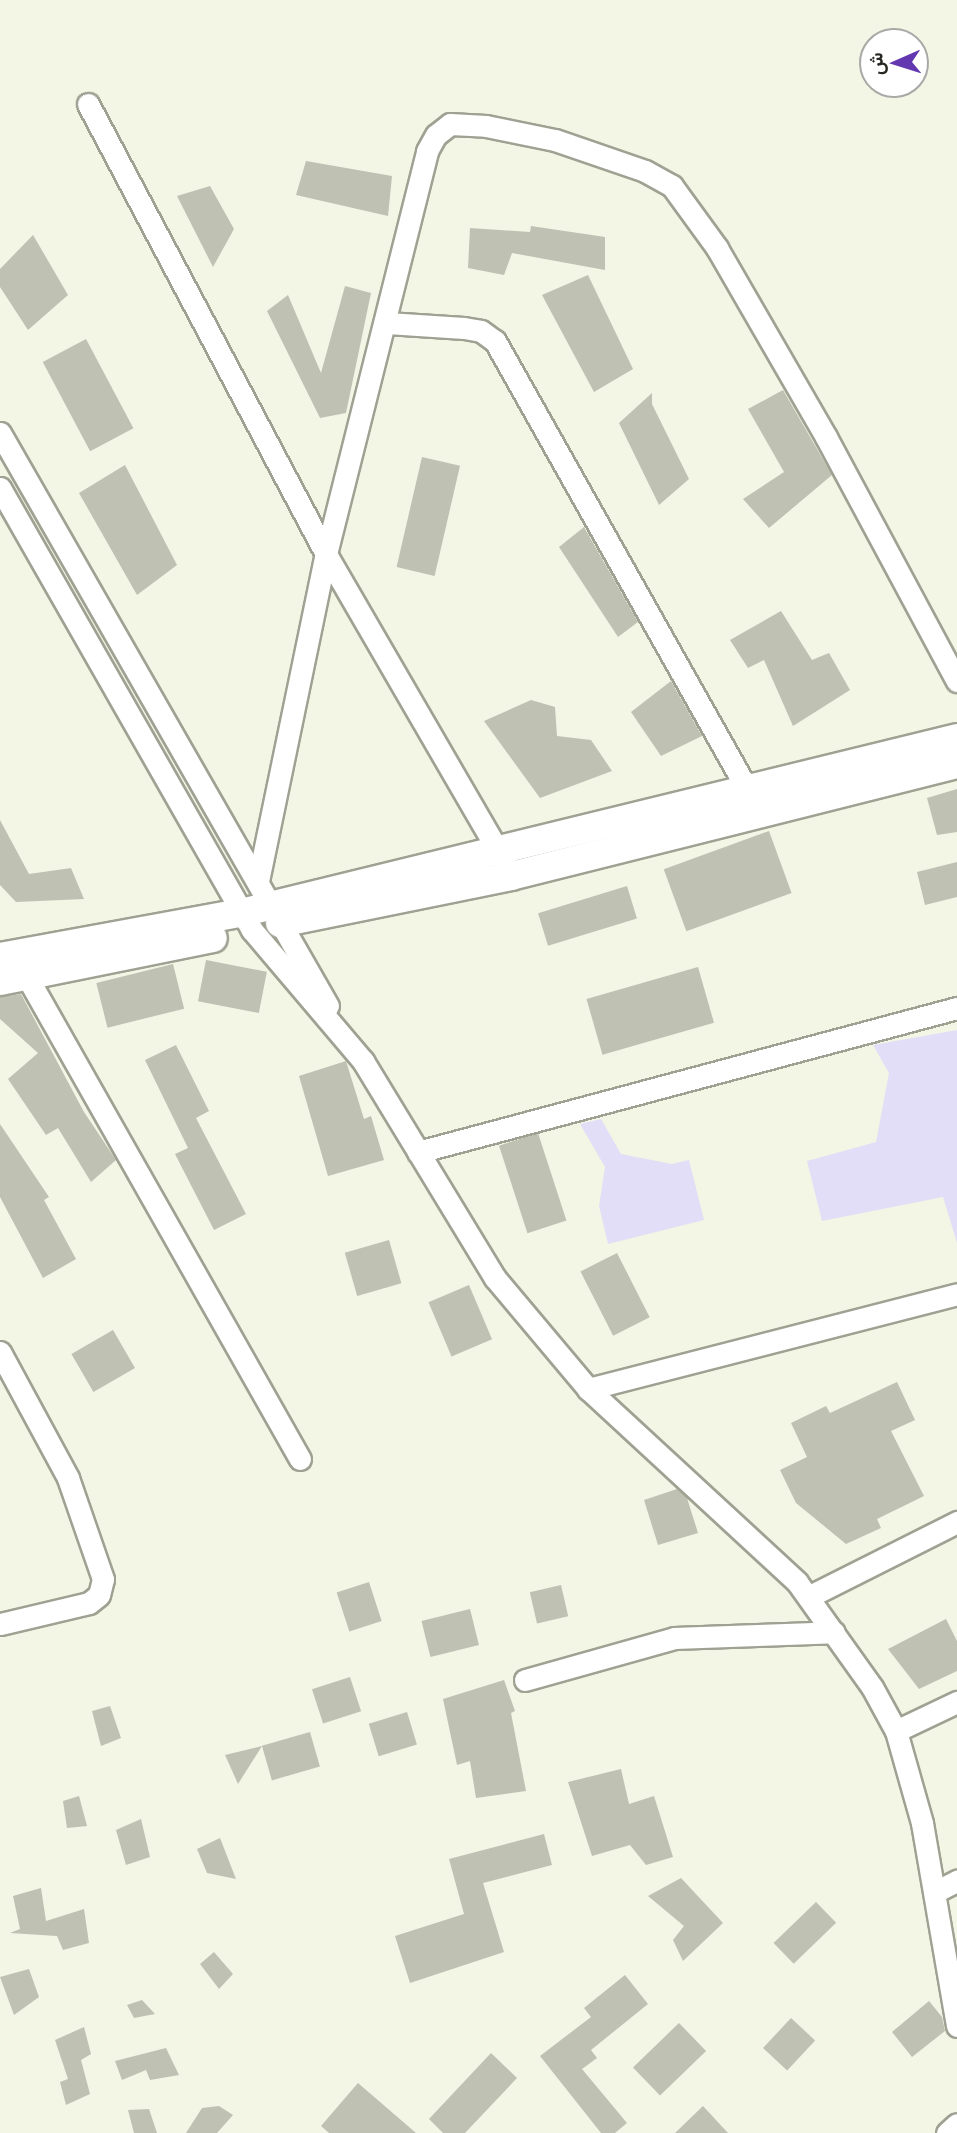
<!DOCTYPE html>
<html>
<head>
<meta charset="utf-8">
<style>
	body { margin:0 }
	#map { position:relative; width:957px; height:2133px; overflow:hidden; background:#f3f5e5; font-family:"Playfair Display",Vazirmatn,serif }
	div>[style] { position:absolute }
	.green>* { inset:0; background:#e3def7 }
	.building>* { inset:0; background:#bfc1b2; transform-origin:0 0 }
	.roads { filter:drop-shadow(2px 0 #9fa192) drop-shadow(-2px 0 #9fa192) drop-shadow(0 2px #9fa192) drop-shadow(0 -2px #9fa192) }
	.minor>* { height:21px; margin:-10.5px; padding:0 10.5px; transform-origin:10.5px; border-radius:10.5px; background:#fff }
	.secondary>* { height:28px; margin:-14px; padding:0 14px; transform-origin:14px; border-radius:14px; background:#fff }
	span { translate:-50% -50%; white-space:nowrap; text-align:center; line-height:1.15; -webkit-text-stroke:5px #fff; paint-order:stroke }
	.north { position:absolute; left:859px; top:28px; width:70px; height:70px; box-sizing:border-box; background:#fff; border:2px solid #a9a9a7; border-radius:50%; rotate:267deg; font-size:19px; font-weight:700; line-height:28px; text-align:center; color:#282823 }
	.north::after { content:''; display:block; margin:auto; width:24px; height:32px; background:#6337af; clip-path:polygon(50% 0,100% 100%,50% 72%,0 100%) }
</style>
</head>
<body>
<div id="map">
	<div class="green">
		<i style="clip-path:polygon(957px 1030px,957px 1243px,943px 1197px,822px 1221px,807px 1161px,876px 1142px,889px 1073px,873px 1045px)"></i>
		<i style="clip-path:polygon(601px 1119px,621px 1154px,672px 1164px,689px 1160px,704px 1220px,608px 1244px,599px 1206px,605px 1167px,580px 1124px)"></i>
	</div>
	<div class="building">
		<i style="clip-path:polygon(306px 161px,392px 176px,388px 216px,296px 195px)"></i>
		<i style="clip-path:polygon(210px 186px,234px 229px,213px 267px,177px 196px)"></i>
		<i style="clip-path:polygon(531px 226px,605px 237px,605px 270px,512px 253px,504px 275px,468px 268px,470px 228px,530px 232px)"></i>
		<i style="clip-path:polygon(33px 235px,68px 295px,28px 330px,0 287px,0 269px)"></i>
		<i style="clip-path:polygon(588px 275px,633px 369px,594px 392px,542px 295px)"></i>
		<i style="clip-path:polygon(345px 286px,371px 293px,346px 413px,320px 418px,267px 311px,288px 295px,321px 373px)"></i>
		<i style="left:86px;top:339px;width:101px;height:49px;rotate:62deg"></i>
		<i style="clip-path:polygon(783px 390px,832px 475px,769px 528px,743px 499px,784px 472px,748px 409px)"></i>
		<i style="clip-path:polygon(652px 393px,652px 404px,689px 479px,659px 505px,619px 423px)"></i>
		<i style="left:422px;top:457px;width:39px;height:113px;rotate:13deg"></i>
		<i style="clip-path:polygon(125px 465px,177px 565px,137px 595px,79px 493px)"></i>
		<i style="clip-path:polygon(584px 527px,638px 622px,618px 637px,559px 547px)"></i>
		<i style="clip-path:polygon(781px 611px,812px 660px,829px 653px,850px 690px,793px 726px,764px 660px,748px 668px,730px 640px)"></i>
		<i style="clip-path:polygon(671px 681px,702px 736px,661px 756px,631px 712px)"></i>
		<i style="clip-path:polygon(531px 700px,555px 707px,557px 736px,591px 740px,612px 771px,540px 798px,484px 721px)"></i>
		<i style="clip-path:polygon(957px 789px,957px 832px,937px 835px,927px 798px)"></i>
		<i style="clip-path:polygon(0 820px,29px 874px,71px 868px,84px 899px,16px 902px,0 885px)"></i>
		<i style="left:769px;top:831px;width:66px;height:112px;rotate:70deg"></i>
		<i style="clip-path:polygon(957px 862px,957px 897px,925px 905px,917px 872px)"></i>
		<i style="left:627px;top:886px;width:34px;height:93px;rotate:73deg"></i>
		<i style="left:206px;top:960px;width:62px;height:42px;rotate:11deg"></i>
		<i style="left:173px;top:964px;width:46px;height:79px;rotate:76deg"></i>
		<i style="left:698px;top:967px;width:58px;height:116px;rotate:74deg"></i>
		<i style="clip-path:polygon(21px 994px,84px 1112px,116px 1160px,91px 1182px,58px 1128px,46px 1135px,8px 1079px,38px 1053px,0 1019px,0 997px)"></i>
		<i style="clip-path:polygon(176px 1045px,209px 1111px,196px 1118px,246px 1214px,214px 1230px,175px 1154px,188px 1148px,145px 1060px)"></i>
		<i style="clip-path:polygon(346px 1061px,364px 1119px,371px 1116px,384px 1160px,328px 1176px,299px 1076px)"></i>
		<i style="clip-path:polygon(0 1124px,49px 1197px,44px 1200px,76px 1259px,43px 1278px,0 1197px)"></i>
		<i style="left:538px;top:1133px;width:92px;height:41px;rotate:72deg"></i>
		<i style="left:389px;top:1240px;width:45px;height:46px;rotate:74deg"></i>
		<i style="left:617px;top:1253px;width:72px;height:41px;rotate:63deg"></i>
		<i style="left:469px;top:1285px;width:59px;height:44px;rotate:67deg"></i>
		<i style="left:113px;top:1330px;width:44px;height:48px;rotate:60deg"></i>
		<i style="clip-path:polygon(897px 1382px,915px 1420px,891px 1431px,924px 1496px,877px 1519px,881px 1528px,846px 1544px,796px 1503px,780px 1470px,807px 1457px,791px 1423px,826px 1406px,830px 1413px)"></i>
		<i style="clip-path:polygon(677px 1489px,687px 1498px,698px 1533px,658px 1545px,644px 1500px)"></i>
		<i style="left:369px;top:1582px;width:41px;height:34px;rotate:72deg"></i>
		<i style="left:561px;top:1585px;width:32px;height:32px;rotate:77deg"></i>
		<i style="left:470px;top:1609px;width:37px;height:50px;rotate:76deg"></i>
		<i style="clip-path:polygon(946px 1619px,957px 1641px,957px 1671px,919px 1689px,888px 1649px)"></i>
		<i style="left:350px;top:1677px;width:36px;height:40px;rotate:72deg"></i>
		<i style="clip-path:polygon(504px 1680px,515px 1711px,511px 1713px,526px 1791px,476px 1798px,470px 1761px,457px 1765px,443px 1699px)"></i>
		<i style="clip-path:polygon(110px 1706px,121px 1738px,101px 1746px,92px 1711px)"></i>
		<i style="left:407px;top:1712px;width:34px;height:40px;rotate:73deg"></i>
		<i style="left:310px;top:1732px;width:36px;height:50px;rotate:74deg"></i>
		<i style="clip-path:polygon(262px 1746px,238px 1784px,225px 1755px)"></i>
		<i style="clip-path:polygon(621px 1769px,629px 1804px,654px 1796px,673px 1857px,646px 1865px,630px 1845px,592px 1856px,568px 1782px)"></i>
		<i style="clip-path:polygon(79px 1796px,87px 1826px,67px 1828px,63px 1801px)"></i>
		<i style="clip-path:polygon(141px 1819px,150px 1857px,126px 1865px,116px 1830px)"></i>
		<i style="clip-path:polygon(544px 1834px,552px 1865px,483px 1883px,504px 1952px,410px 1983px,395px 1936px,464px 1914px,449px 1859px)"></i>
		<i style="clip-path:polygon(220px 1838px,236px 1879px,207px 1873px,197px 1849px)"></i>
		<i style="clip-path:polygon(681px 1878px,723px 1923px,683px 1961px,673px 1940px,684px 1926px,648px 1896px)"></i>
		<i style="clip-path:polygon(41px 1888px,46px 1921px,84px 1909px,89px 1943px,63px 1950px,57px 1936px,10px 1933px,20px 1929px,13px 1896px)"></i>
		<i style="left:816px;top:1902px;width:29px;height:59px;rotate:46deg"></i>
		<i style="clip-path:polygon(214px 1952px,233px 1974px,219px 1989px,200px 1964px)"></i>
		<i style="clip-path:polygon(29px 1969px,39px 1997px,14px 2015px,0 1977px)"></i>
		<i style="clip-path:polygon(625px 1975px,648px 2004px,591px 2050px,597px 2058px,582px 2069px,627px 2123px,615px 2133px,601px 2133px,540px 2056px,591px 2017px,584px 2008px)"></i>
		<i style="clip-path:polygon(142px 2000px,155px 2014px,134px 2018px,127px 2005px)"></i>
		<i style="clip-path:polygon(929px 2001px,942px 2017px,945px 2031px,912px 2057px,892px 2032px)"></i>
		<i style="left:791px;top:2018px;width:33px;height:41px;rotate:43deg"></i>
		<i style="left:679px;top:2023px;width:39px;height:64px;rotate:46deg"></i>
		<i style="clip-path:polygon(84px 2027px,91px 2054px,81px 2060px,90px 2094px,66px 2105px,60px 2082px,68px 2079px,55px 2040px)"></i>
		<i style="clip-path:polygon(166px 2048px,179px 2075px,150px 2080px,146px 2070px,122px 2080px,115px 2061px)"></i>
		<i style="clip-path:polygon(491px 2053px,517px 2078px,465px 2133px,443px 2133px,429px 2119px)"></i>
		<i style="clip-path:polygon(358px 2083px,416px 2133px,329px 2133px,321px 2126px)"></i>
		<i style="clip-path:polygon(219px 2106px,233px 2115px,217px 2133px,186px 2133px,202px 2108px)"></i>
		<i style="clip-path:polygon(703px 2106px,728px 2133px,675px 2133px)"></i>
		<i style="clip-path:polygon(149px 2109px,157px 2133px,134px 2133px,128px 2110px)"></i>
	</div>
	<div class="roads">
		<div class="minor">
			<i style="left:88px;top:104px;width:509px;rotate:62.13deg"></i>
			<i style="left:326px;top:554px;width:357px;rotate:59.9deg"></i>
			<i style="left:387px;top:323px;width:77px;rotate:3.7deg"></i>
			<i style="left:464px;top:328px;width:17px;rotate:10deg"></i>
			<i style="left:481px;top:331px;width:17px;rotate:36deg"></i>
			<i style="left:495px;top:341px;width:514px;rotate:60.64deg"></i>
			<i style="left:0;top:433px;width:660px;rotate:60.21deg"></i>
			<i style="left:0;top:488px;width:509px;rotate:60.31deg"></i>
			<i style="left:252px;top:930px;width:172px;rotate:49.7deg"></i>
			<i style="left:363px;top:1061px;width:254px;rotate:58.7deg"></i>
			<i style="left:495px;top:1278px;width:145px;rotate:50deg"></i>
			<i style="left:588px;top:1389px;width:284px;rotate:42.7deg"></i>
			<i style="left:797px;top:1582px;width:129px;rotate:54.5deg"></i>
			<i style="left:872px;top:1687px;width:50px;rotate:61.4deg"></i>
			<i style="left:896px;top:1731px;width:96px;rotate:74.2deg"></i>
			<i style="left:922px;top:1823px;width:206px;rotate:80.2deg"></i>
			<i style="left:258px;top:881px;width:334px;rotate:-78.3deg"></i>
			<i style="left:326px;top:554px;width:415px;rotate:-75.9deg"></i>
			<i style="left:427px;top:151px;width:18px;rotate:-61deg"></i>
			<i style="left:436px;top:135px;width:18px;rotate:-38deg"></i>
			<i style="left:450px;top:124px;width:36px;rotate:3deg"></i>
			<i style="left:486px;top:126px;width:70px;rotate:11.5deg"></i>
			<i style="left:555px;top:140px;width:95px;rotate:19deg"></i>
			<i style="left:645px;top:171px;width:31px;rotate:29deg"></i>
			<i style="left:672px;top:186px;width:77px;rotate:54deg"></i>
			<i style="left:717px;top:248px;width:218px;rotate:60deg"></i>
			<i style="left:826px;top:437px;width:277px;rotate:61.8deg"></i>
			<i style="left:26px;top:975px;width:556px;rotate:60.49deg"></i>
			<i style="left:418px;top:1152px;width:558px;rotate:-14.96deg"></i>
			<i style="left:0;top:1352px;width:143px;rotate:61.6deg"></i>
			<i style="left:68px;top:1478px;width:107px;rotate:70.9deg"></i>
			<i style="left:103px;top:1579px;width:16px;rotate:104deg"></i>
			<i style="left:99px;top:1595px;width:13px;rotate:141deg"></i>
			<i style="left:89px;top:1603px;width:91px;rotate:166.7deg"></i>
			<i style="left:588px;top:1389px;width:381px;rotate:-14.4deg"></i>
			<i style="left:810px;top:1596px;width:165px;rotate:-26.7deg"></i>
			<i style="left:525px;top:1680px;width:155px;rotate:-15.7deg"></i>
			<i style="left:674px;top:1638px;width:160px;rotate:-2.1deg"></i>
			<i style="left:896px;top:1731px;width:68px;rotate:-25.4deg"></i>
			<i style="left:935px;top:1892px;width:25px;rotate:-27deg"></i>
			<i style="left:947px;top:2133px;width:13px;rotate:-42deg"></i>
		</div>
		<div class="secondary">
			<i style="left:280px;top:923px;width:236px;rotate:-11.5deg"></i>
			<i style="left:511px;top:876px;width:460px;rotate:-14.1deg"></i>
			<i style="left:0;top:957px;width:249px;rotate:-10.4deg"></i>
			<i style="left:245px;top:912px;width:733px;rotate:-13.73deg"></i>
			<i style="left:0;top:981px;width:217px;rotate:-11.4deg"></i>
		</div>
	</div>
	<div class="north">ش</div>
</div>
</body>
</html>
